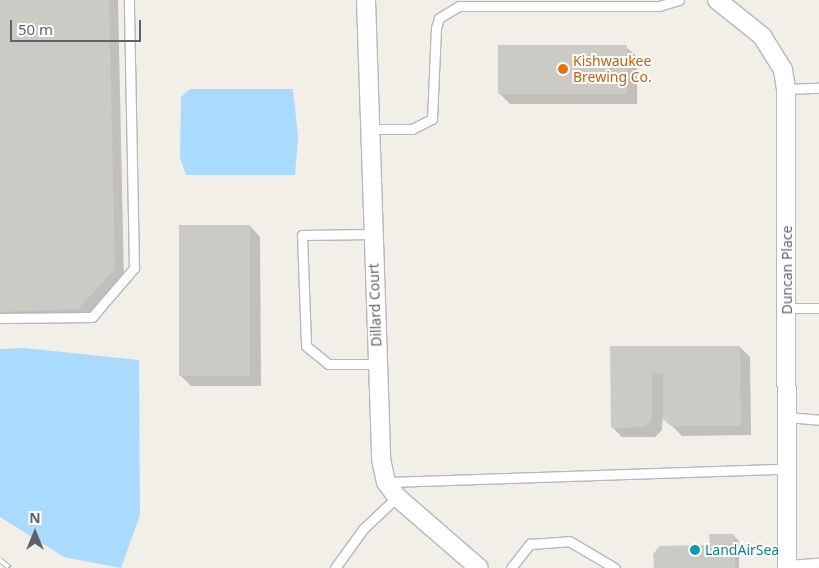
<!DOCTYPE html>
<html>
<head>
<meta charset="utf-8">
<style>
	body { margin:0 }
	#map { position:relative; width:819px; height:568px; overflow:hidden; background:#f1efe8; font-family:"Noto Sans",sans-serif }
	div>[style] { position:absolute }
	.water>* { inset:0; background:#aadaff }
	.shadow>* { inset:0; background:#0003 }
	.building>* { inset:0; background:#cccac5; transform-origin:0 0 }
	.roads { filter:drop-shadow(1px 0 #b5b8bc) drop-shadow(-1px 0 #b5b8bc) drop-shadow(0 1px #b5b8bc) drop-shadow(0 -1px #b5b8bc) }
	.service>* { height:9px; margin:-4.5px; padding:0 4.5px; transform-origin:4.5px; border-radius:4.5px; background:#fff }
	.minor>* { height:18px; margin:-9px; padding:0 9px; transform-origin:9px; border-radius:9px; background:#fff }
	.rail>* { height:5.5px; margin-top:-2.75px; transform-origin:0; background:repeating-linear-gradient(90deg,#fff 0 11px,#b6b7b8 0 22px); box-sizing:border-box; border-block:1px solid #b6b7b8 }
	.dots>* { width:14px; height:14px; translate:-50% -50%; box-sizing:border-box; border:2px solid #fff; border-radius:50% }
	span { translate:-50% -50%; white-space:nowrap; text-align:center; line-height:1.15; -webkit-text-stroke:4px #fff; paint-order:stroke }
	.food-label { font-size:14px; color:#c56008 }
	.left { translate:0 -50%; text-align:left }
	.street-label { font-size:14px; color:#5f6368 }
	.culture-label { font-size:14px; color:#0d838f }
	.north { position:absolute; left:10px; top:508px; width:50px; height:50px; -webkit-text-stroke:4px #fff; paint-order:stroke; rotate:0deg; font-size:14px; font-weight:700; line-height:20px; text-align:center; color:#5f6368 }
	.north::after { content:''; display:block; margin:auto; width:18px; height:22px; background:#5f6368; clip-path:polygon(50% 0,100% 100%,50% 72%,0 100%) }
	.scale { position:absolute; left:10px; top:20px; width:131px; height:22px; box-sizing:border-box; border:2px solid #5f6368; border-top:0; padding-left:6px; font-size:15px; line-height:18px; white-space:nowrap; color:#5f6368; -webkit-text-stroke:4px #fff; paint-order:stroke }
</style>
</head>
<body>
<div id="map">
	<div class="water">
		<i style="clip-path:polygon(190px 89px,293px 89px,298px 137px,295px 175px,186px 175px,180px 158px,181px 97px)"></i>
		<i style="clip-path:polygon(24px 348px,139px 360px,140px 515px,121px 568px,64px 557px,0 517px,0 349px)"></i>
	</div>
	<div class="shadow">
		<i style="clip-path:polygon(0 0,118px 0,124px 280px,88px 319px,0 322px)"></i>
		<i style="clip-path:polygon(626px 47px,637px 57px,637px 104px,510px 104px,500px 94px)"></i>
		<i style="clip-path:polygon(250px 226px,260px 237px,261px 386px,191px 386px,181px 376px)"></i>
		<i style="clip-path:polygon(740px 347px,750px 357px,751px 435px,682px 436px,665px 419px,665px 383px,662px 430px,655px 437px,622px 437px,612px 427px,611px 348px)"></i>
		<i style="clip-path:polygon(733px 535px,739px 541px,739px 568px,655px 568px)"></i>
	</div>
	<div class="building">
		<i style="clip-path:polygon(0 0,109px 0,115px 269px,78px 309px,0 312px)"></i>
		<i style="left:627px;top:45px;width:49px;height:129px;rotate:90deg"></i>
		<i style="left:250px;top:225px;width:151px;height:71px;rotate:90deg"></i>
		<i style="clip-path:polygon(610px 346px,740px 346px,741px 426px,671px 426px,663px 419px,663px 373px,652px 373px,652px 420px,645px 427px,611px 428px)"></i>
		<i style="clip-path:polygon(709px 534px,734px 534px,735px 568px,654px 568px,653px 554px,660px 546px,710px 545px)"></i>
	</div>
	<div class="roads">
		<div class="service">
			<i style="left:786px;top:89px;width:33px;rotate:-2deg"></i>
			<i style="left:369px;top:129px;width:43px"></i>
			<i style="left:412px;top:129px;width:22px;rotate:-27deg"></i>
			<i style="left:432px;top:119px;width:91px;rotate:-87.5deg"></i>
			<i style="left:436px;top:28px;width:10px;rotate:-73deg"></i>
			<i style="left:439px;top:18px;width:23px;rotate:-31deg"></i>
			<i style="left:459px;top:6px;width:200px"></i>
			<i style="left:659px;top:6px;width:21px;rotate:-17deg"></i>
			<i style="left:373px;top:234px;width:71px;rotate:179.2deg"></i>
			<i style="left:302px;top:235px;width:111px;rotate:87.9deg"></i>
			<i style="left:306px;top:346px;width:28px;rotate:39deg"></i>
			<i style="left:328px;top:364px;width:49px"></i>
			<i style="left:787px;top:308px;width:32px"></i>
			<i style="left:0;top:318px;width:92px;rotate:-0.6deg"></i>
			<i style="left:92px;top:317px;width:65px;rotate:-49.4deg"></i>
			<i style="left:134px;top:268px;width:268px;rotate:-91.1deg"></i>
			<i style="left:787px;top:417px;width:32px;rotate:5deg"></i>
			<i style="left:386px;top:482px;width:401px;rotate:-1.9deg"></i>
			<i style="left:787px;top:565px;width:32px;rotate:-4deg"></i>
			<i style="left:335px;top:568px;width:48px;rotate:-54.3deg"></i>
			<i style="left:363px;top:529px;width:47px;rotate:-43.3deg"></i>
			<i style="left:511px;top:568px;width:31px;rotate:-52deg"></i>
			<i style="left:530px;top:544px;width:39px;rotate:-4deg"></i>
			<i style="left:569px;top:541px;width:53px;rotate:30.4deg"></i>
		</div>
		<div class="minor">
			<i style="left:366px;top:0;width:459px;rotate:88.1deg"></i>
			<i style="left:381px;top:459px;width:24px;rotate:78deg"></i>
			<i style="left:386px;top:482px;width:19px;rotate:54deg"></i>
			<i style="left:397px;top:497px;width:108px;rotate:40.9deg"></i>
			<i style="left:717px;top:0;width:58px;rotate:38.7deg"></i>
			<i style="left:762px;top:36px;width:40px;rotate:58deg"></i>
			<i style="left:783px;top:70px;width:19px;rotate:81deg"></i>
			<i style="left:786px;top:89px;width:479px;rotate:89.9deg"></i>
		</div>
	</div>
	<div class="rail">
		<i style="left:0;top:560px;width:13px;rotate:39deg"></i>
	</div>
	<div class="dots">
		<i style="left:563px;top:69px;background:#e8710a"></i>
		<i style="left:695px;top:550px;background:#0f9aa8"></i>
	</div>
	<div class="food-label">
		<span class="left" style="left:573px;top:69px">Kishwaukee<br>Brewing Co.</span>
	</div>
	<div class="street-label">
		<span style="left:787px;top:270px;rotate:-90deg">Duncan Place</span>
		<span style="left:375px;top:305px;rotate:-92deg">Dillard Court</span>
	</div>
	<div class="culture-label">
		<span class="left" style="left:705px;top:550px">LandAirSea</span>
	</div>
	<div class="north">N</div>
	<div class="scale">50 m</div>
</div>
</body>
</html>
